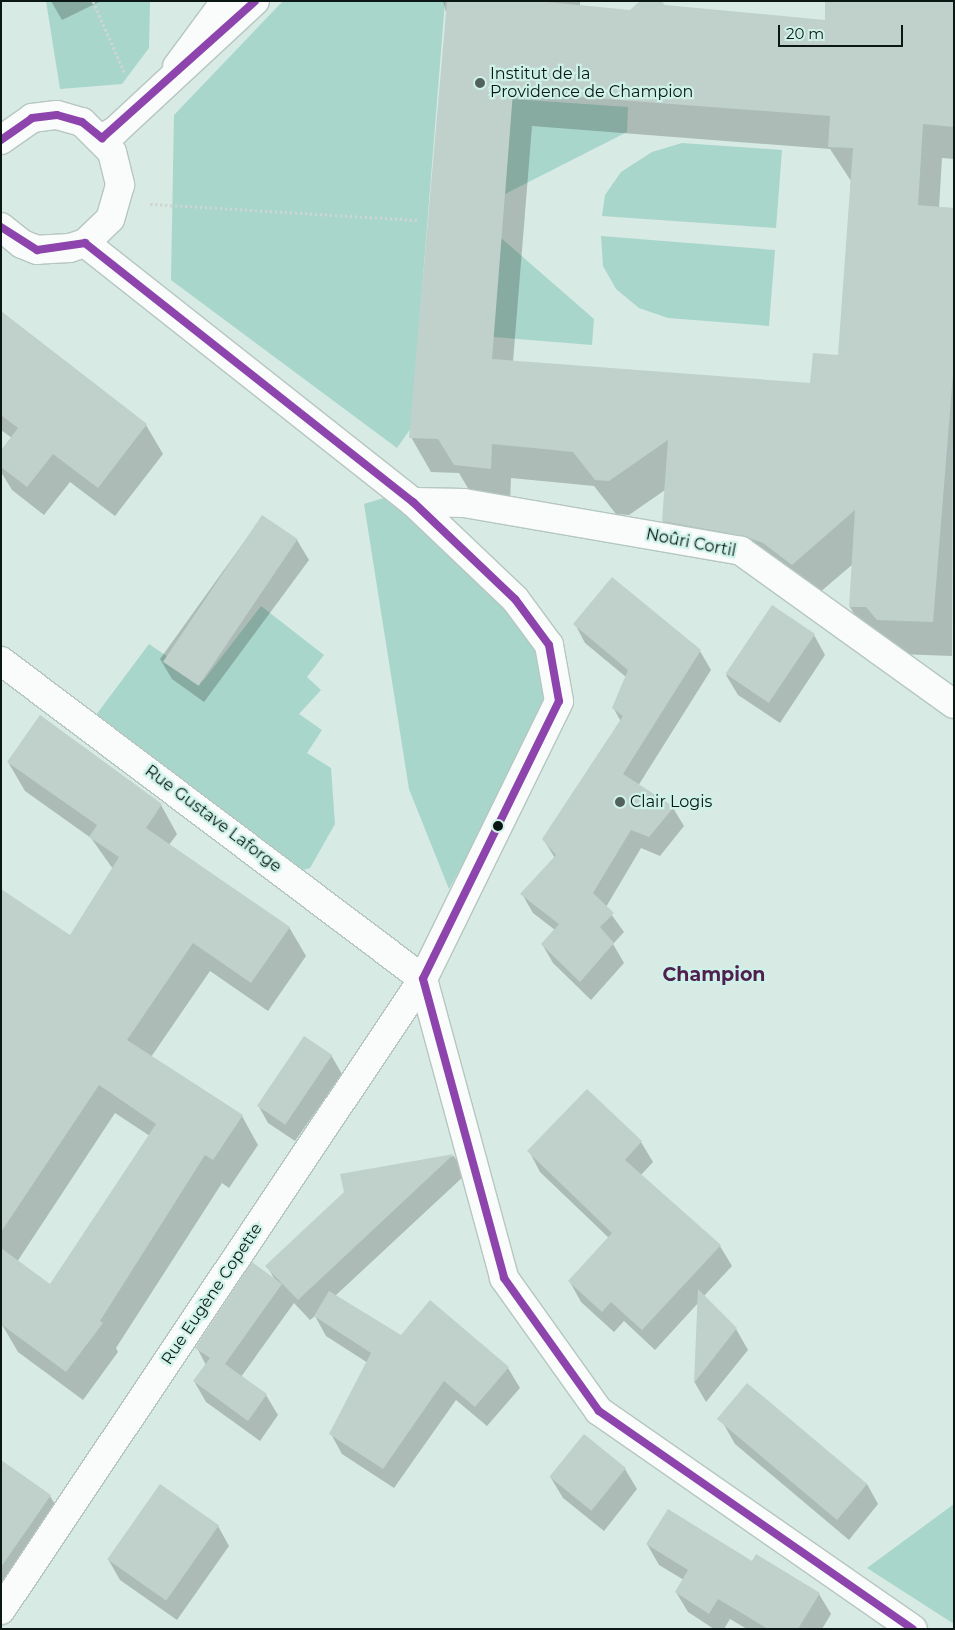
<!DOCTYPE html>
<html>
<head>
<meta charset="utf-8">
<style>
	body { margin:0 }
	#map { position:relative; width:955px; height:1630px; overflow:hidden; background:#d7eae4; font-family:Montserrat,sans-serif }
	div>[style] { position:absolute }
	.green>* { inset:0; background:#a9d6ca }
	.shadow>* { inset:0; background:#0003 }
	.building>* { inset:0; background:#c0d0cb; transform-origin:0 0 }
	.path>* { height:3px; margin-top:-1.5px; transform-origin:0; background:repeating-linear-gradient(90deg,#ced5d3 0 2.5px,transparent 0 5px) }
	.roads { filter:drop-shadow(1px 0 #b6c6c1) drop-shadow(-1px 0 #b6c6c1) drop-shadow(0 1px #b6c6c1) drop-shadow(0 -1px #b6c6c1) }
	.service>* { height:24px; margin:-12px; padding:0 12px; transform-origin:12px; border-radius:12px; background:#f9fcfb }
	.minor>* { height:28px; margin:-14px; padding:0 14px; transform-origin:14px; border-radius:14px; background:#f9fcfb }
	.bus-1>* { height:8px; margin:-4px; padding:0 4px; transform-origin:4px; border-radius:4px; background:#8e44ad }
	.dots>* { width:14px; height:14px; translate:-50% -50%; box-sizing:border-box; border:2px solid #cff2e8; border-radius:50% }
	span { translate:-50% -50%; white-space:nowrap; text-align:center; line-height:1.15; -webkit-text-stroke:4.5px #cff2e8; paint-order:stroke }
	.poi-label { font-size:16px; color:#0a1714 }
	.left { translate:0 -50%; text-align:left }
	.street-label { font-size:16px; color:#0a1714 }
	.quarter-label { font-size:19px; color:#4f1f50; font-weight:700 }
	.frame { position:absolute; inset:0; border:2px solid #0a1714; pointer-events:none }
	.scale { position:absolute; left:778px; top:25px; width:125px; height:22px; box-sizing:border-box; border:2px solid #0a1714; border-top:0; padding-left:6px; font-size:15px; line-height:18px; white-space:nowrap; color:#0a1714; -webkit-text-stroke:4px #cff2e8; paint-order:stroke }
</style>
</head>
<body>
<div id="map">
	<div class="green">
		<i style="clip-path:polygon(46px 1px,150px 1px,149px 48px,122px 84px,60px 89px)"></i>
		<i style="clip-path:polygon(283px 1px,445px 1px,411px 428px,397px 448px,171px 280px,174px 115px)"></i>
		<i style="clip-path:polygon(512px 99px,628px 107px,627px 132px,505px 194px)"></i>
		<i style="clip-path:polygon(682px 143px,782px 150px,776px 228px,602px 216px,605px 195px,621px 172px,652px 152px)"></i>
		<i style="clip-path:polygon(601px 236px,775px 250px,769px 326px,668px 318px,639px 308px,616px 289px,603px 266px)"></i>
		<i style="clip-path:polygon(501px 238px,594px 319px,592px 345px,493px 337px)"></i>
		<i style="clip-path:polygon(390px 496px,501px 598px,539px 649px,550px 704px,449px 889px,409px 789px,364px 504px)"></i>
		<i style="clip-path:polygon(261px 606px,324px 655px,307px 677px,321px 690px,299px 714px,322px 730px,307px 753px,331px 768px,335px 824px,310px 868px,295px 872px,93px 719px,149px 644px,203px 681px)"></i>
		<i style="clip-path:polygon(954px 1504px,954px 1624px,867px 1568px)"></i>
	</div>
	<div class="shadow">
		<i style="clip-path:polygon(51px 1px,101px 1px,62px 20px)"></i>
		<i style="clip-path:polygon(evenodd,443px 1px,580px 1px,580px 7px,630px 12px,664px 7px,826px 21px,954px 1px,954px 159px,942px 158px,939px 208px,954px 209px,952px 656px,898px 654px,870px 641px,850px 607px,853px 564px,812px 599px,765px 570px,683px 556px,663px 521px,665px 490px,629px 515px,616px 514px,594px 486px,511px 478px,510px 503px,475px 500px,459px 473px,431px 472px,411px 437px,447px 16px,443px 1px,532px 126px,830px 149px,851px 181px,839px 357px,811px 385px,513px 362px,532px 126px)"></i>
		<i style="clip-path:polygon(1px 313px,146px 425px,163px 454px,115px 516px,70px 482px,44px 515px,12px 490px,1px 472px,1px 452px,12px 438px,1px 430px)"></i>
		<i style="clip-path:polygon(262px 517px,297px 540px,309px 560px,204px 702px,172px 679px,160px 659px)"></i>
		<i style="clip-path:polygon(575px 624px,700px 651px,711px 670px,638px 786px,673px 808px,684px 826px,660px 856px,641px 848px,606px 907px,624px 932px,613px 944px,624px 963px,591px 1000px,553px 963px,542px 944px,555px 930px,533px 913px,522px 894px,555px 858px,543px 839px,621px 722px,613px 707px,626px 677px,585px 643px)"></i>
		<i style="clip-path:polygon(814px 635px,825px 655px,780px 723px,738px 695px,726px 675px)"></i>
		<i style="clip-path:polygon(8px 762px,161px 805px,177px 834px,169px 845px,289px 927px,306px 956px,268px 1011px,210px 971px,151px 1057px,242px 1116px,258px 1145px,229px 1188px,222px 1183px,116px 1348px,118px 1352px,83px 1400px,18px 1352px,1px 1323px,50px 1285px,150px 1136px,115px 1113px,13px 1268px,1px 1261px,1px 899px,71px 936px,113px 869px,91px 838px,25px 791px)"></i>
		<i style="clip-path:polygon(331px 1055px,342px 1074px,295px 1141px,268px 1123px,258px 1105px)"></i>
		<i style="clip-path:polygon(587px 1091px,641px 1142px,653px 1162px,641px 1175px,720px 1246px,732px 1266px,703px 1297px,736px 1329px,748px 1350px,706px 1402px,695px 1383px,699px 1302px,655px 1350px,624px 1321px,614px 1332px,581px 1302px,570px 1282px,609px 1238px,540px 1172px,529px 1151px)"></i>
		<i style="clip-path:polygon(454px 1156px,465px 1175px,335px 1296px,401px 1337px,430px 1302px,508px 1368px,520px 1388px,487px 1426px,456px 1400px,394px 1488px,342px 1454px,331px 1434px,368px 1363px,326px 1336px,315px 1316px,310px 1320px,294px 1303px,241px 1377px,266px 1395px,278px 1415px,260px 1441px,206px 1402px,194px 1381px,206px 1365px,197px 1348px,275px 1280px,267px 1266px,345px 1193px,342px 1175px)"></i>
		<i style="clip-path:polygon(723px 1423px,867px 1484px,878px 1504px,849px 1540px,735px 1444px)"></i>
		<i style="clip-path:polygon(625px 1469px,637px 1489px,604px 1531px,563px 1498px,551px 1478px)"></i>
		<i style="clip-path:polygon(1px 1471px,50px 1496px,62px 1516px,1px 1605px)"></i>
		<i style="clip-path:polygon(218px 1526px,229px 1546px,177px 1620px,120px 1580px,108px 1559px)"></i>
		<i style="clip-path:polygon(647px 1544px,752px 1563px,819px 1594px,831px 1614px,822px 1629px,747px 1629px,730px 1619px,724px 1629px,714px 1629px,688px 1612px,676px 1592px,684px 1580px,659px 1565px)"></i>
	</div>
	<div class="building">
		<i style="clip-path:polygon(evenodd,447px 1px,537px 1px,630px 10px,640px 1px,661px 1px,665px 5px,825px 20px,825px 1px,954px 1px,954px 127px,923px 124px,918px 205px,954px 208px,954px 362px,933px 622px,877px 620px,866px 607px,849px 607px,855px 510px,792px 565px,763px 543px,744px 536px,662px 521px,668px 440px,609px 481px,595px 480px,573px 452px,492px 444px,491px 469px,454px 465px,438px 439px,409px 438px,447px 1px,513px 92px,830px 116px,828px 147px,853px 148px,838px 355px,813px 353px,810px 383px,492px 359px,513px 92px)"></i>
		<i style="clip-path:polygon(1px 311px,147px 424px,98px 488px,53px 454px,27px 487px,1px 467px,1px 450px,18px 428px,1px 415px)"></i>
		<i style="left:262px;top:515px;width:43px;height:177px;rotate:34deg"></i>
		<i style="clip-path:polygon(612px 577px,701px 650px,623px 774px,674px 807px,649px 837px,631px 830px,593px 893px,614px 913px,600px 927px,614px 943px,580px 982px,541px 944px,559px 924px,520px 894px,556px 855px,542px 839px,623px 716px,612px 708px,628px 670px,573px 624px)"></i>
		<i style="left:772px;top:605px;width:52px;height:83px;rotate:34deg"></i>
		<i style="clip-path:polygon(40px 715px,162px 804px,146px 828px,290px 927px,251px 983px,193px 943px,127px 1040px,243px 1115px,213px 1160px,205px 1155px,100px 1321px,103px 1323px,66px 1372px,1px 1324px,1px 1248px,50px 1284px,156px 1124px,99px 1085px,1px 1232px,1px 889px,70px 935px,119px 857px,89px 837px,97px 825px,7px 762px)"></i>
		<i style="left:304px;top:1036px;width:34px;height:84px;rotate:34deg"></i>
		<i style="clip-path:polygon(587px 1089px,642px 1141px,625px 1160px,721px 1245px,642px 1330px,611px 1302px,602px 1312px,568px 1281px,612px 1233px,527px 1151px)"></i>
		<i style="clip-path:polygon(454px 1154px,298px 1300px,265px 1266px,344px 1192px,340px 1174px)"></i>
		<i style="clip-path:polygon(252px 1262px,282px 1284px,225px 1364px,267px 1394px,248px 1421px,193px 1381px,210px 1358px,195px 1348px)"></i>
		<i style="clip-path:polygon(698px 1289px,737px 1328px,694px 1383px)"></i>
		<i style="clip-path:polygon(329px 1291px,401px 1335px,430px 1300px,509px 1367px,475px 1407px,444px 1381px,383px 1469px,329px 1434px,371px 1353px,314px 1316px)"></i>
		<i style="left:747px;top:1383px;width:157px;height:47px;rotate:40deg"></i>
		<i style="left:584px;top:1434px;width:54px;height:55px;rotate:39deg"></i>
		<i style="clip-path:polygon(1px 1460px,51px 1495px,1px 1567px)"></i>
		<i style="left:160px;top:1484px;width:72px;height:92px;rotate:35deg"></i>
		<i style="clip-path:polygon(668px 1509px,752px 1561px,756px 1554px,820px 1593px,798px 1629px,768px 1629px,718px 1599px,709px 1614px,675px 1592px,688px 1570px,646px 1544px)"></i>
	</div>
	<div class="path">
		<i style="left:93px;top:1px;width:80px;rotate:66.3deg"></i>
		<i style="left:150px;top:204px;width:269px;rotate:3.4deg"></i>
	</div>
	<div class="roads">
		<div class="service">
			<i style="left:175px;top:66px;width:81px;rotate:-53.6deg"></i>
		</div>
		<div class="minor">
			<i style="left:102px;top:138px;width:15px;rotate:-28deg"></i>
			<i style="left:115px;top:131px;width:191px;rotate:-42.9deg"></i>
			<i style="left:1px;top:140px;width:38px;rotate:-35deg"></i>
			<i style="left:32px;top:118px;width:25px;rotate:-7deg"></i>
			<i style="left:57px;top:115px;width:26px;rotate:16deg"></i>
			<i style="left:82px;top:122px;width:42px;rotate:45deg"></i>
			<i style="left:112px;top:152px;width:34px;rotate:76deg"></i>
			<i style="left:120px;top:185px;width:35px;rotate:106deg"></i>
			<i style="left:110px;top:219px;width:35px;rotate:136deg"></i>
			<i style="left:85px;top:243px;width:16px;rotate:162deg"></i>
			<i style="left:70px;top:248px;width:33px;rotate:177deg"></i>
			<i style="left:37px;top:250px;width:16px;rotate:-158deg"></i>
			<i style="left:22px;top:244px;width:27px;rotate:-141deg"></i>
			<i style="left:413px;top:502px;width:51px;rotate:1.1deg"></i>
			<i style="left:464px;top:503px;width:281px;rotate:9.8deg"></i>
			<i style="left:741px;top:551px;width:262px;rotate:35.7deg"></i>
			<i style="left:1px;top:661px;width:528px;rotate:37deg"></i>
			<i style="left:423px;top:979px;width:310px;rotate:74.8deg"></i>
			<i style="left:504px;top:1278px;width:163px;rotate:54.5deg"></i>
			<i style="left:599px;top:1411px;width:382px;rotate:34.8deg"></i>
			<i style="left:1px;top:1610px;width:759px;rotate:-56.23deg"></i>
			<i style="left:423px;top:979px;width:309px;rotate:-63.9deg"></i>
			<i style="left:559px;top:701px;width:57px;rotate:-100.1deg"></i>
			<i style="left:549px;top:645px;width:57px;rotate:-126.5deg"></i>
			<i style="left:515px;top:599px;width:141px;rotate:-136.4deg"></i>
			<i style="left:413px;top:502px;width:418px;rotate:-141.7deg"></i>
		</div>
	</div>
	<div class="bus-1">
		<i style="left:102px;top:138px;width:205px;rotate:-41.8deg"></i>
		<i style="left:1px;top:140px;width:38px;rotate:-35deg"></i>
		<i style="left:32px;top:118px;width:25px;rotate:-7deg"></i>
		<i style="left:57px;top:115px;width:26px;rotate:16deg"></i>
		<i style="left:82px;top:122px;width:26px;rotate:39deg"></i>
		<i style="left:1px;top:227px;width:43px;rotate:32.6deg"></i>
		<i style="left:37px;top:250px;width:49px;rotate:-8.3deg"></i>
		<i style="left:85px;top:243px;width:418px;rotate:38.3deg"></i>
		<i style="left:413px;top:502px;width:141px;rotate:43.6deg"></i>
		<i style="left:515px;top:599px;width:57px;rotate:53.5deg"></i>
		<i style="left:549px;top:645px;width:57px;rotate:79.9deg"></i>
		<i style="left:559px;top:701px;width:309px;rotate:116.1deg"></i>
		<i style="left:423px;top:979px;width:310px;rotate:74.8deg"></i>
		<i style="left:504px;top:1278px;width:163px;rotate:54.5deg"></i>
		<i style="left:599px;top:1411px;width:382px;rotate:34.8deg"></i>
	</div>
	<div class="dots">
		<i style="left:480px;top:83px;background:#52615d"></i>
		<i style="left:620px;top:802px;background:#52615d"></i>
		<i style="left:498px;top:826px;background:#0a1714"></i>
	</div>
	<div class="poi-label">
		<span class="left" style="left:490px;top:83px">Institut de la<br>Providence de Champion</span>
		<span class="left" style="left:630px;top:802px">Clair Logis</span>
	</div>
	<div class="street-label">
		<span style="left:691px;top:543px;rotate:11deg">Noûri Cortil</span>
		<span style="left:213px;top:819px;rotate:37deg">Rue Gustave Laforge</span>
		<span style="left:212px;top:1294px;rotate:-56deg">Rue Eugène Copette</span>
	</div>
	<div class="quarter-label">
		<span style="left:714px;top:975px">Champion</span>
	</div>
	<div class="frame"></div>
	<div class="scale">20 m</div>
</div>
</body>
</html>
